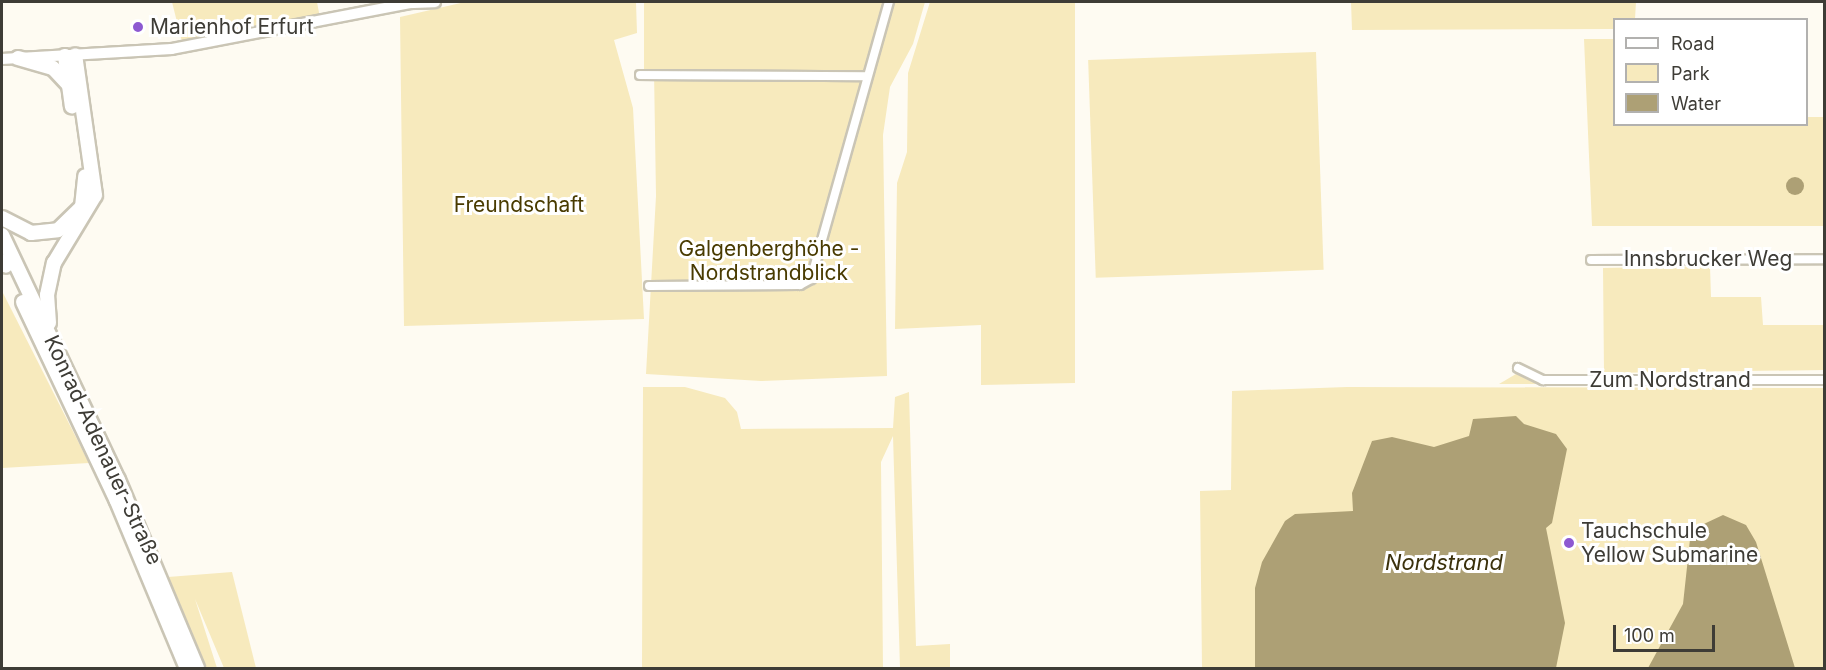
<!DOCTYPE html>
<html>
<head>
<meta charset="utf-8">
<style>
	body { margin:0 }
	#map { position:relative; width:1826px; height:670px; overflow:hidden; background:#fefbf2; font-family:Inter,sans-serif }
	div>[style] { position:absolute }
	.green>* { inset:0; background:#f7eabd; transform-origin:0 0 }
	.water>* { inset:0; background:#ada075 }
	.round { border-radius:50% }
	.roads { filter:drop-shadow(2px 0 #cac5b5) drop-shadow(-2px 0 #cac5b5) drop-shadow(0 2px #cac5b5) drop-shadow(0 -2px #cac5b5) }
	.minor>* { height:8px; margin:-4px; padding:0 4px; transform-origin:4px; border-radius:4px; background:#fff }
	.secondary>* { height:10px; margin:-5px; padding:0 5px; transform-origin:5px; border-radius:5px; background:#fff }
	.trunk>* { height:14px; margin:-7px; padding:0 7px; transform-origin:7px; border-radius:7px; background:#fff }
	.dots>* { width:16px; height:16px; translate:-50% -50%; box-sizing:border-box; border:3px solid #fff; border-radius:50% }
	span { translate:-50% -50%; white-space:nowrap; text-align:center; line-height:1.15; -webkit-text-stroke:6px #fff; paint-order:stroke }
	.poi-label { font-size:21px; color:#3e3c36 }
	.left { translate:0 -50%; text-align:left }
	.park-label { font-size:21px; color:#493b01 }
	.street-label { font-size:21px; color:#3e3c36 }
	.water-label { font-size:22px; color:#3b310c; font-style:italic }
	.frame { position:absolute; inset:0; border:3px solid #3e3c36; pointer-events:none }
	.legend { position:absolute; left:1613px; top:18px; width:195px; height:108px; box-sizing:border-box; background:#fff; border:2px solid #b2b1af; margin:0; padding:8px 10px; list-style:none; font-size:18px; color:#3e3c36 }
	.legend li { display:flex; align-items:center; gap:12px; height:30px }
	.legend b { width:30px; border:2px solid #b2b1af }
	.scale { position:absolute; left:1613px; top:625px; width:102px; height:27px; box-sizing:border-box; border:3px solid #3e3c36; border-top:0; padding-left:8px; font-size:18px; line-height:21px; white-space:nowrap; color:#3e3c36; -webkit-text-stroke:4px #fff; paint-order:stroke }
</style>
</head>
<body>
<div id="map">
	<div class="green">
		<i style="clip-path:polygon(172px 2px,317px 2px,320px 18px,182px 42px)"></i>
		<i style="clip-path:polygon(465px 2px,636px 2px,637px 33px,614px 40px,633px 108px,644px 319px,404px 326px,400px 17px)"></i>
		<i style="clip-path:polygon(644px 2px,925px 2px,913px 44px,890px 87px,883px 135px,887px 376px,761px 381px,646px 374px,656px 196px,654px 71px,644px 70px)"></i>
		<i style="clip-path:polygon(930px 2px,1075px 2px,1075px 383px,981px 385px,981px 325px,895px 329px,897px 183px,907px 152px,908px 73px)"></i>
		<i style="clip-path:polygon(1351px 2px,1636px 2px,1635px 19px,1614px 20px,1614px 29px,1352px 30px)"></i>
		<i style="clip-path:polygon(1584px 39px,1614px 39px,1614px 124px,1806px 124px,1807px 117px,1824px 117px,1824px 226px,1592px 226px)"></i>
		<i style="left:1316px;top:52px;width:218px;height:228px;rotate:88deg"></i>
		<i style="clip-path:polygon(1710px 266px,1711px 297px,1761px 297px,1763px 325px,1824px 325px,1824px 370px,1604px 373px,1603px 268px)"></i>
		<i style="clip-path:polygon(2px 291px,89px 463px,2px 468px)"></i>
		<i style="clip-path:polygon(1516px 374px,1520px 374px,1541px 384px,1499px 384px)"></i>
		<i style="clip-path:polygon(643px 387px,685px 387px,725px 398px,737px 412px,741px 429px,893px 428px,895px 397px,909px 392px,916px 646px,950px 644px,950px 668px,900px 668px,893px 436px,881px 462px,883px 668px,642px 668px)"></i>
		<i style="clip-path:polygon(1347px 387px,1824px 388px,1824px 668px,1202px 668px,1200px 491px,1231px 490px,1232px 391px)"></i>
		<i style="clip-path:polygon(232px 572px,256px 668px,224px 668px,195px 599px,217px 668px,203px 668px,168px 577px)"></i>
	</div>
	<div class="water">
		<i class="round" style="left:1786px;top:177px;width:18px;height:18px"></i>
		<i style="clip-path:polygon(1516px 416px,1524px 424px,1556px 434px,1567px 449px,1552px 523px,1546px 528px,1565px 623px,1556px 668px,1255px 668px,1255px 588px,1262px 562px,1285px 521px,1295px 514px,1353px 511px,1352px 493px,1372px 441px,1392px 437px,1434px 447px,1469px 436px,1473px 419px)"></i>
		<i style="clip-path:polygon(1723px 515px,1746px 525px,1756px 542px,1795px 668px,1648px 668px,1683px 604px,1691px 530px)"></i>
	</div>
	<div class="roads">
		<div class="minor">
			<i style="left:640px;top:75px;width:225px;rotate:0.3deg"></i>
			<i style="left:1591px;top:260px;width:233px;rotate:-0.2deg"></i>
			<i style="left:649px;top:286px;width:151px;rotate:-0.4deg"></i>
			<i style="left:800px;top:285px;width:13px;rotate:-29deg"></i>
			<i style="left:811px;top:279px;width:288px;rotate:-74.3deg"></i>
			<i style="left:1518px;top:368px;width:28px;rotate:26deg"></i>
			<i style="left:1543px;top:380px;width:281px"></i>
		</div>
		<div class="secondary">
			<i style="left:412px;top:3px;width:23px;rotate:-2deg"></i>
			<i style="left:2px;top:59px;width:170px;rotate:-3.4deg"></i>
			<i style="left:172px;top:49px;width:248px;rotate:-10.9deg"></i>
		</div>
		<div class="trunk">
			<i style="left:65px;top:56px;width:51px;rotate:82.2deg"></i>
			<i style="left:18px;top:58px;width:36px;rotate:16deg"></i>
			<i style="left:53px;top:68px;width:22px;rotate:47deg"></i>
			<i style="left:2px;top:218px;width:33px;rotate:27deg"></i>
			<i style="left:31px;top:233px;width:27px;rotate:-6deg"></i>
			<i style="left:58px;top:230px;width:33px;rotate:-44deg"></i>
			<i style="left:82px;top:207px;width:31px;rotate:-84deg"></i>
			<i style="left:2px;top:235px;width:271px;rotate:64.7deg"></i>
			<i style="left:118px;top:480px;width:204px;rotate:67.2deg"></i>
			<i style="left:2px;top:261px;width:6px;rotate:51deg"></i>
			<i style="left:23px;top:302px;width:220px;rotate:64.7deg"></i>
			<i style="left:117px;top:501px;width:181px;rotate:67.3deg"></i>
			<i style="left:49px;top:323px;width:28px;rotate:-94deg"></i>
			<i style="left:47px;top:295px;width:33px;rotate:-78deg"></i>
			<i style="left:54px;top:263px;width:79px;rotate:-58.9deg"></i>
			<i style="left:95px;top:195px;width:141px;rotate:-98.1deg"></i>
		</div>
	</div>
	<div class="dots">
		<i style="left:138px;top:27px;background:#8d59d1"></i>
		<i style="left:1569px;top:543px;background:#8d59d1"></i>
	</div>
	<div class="poi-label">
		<span class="left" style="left:150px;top:27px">Marienhof Erfurt</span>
		<span class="left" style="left:1581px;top:543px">Tauchschule<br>Yellow Submarine</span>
	</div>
	<div class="park-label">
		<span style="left:519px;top:205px">Freundschaft</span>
		<span style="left:769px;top:261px">Galgenberghöhe -<br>Nordstrandblick</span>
	</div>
	<div class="street-label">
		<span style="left:1708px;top:259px">Innsbrucker Weg</span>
		<span style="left:1670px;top:380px">Zum Nordstrand</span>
		<span style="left:103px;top:450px;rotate:65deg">Konrad-Adenauer-Straße</span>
	</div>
	<div class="water-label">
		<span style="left:1444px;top:563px">Nordstrand</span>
	</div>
	<div class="frame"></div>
	<ul class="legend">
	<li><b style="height:8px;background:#fff"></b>Road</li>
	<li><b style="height:16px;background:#f7eabd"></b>Park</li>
	<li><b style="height:16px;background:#ada075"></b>Water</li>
	</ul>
	<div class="scale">100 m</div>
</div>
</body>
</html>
